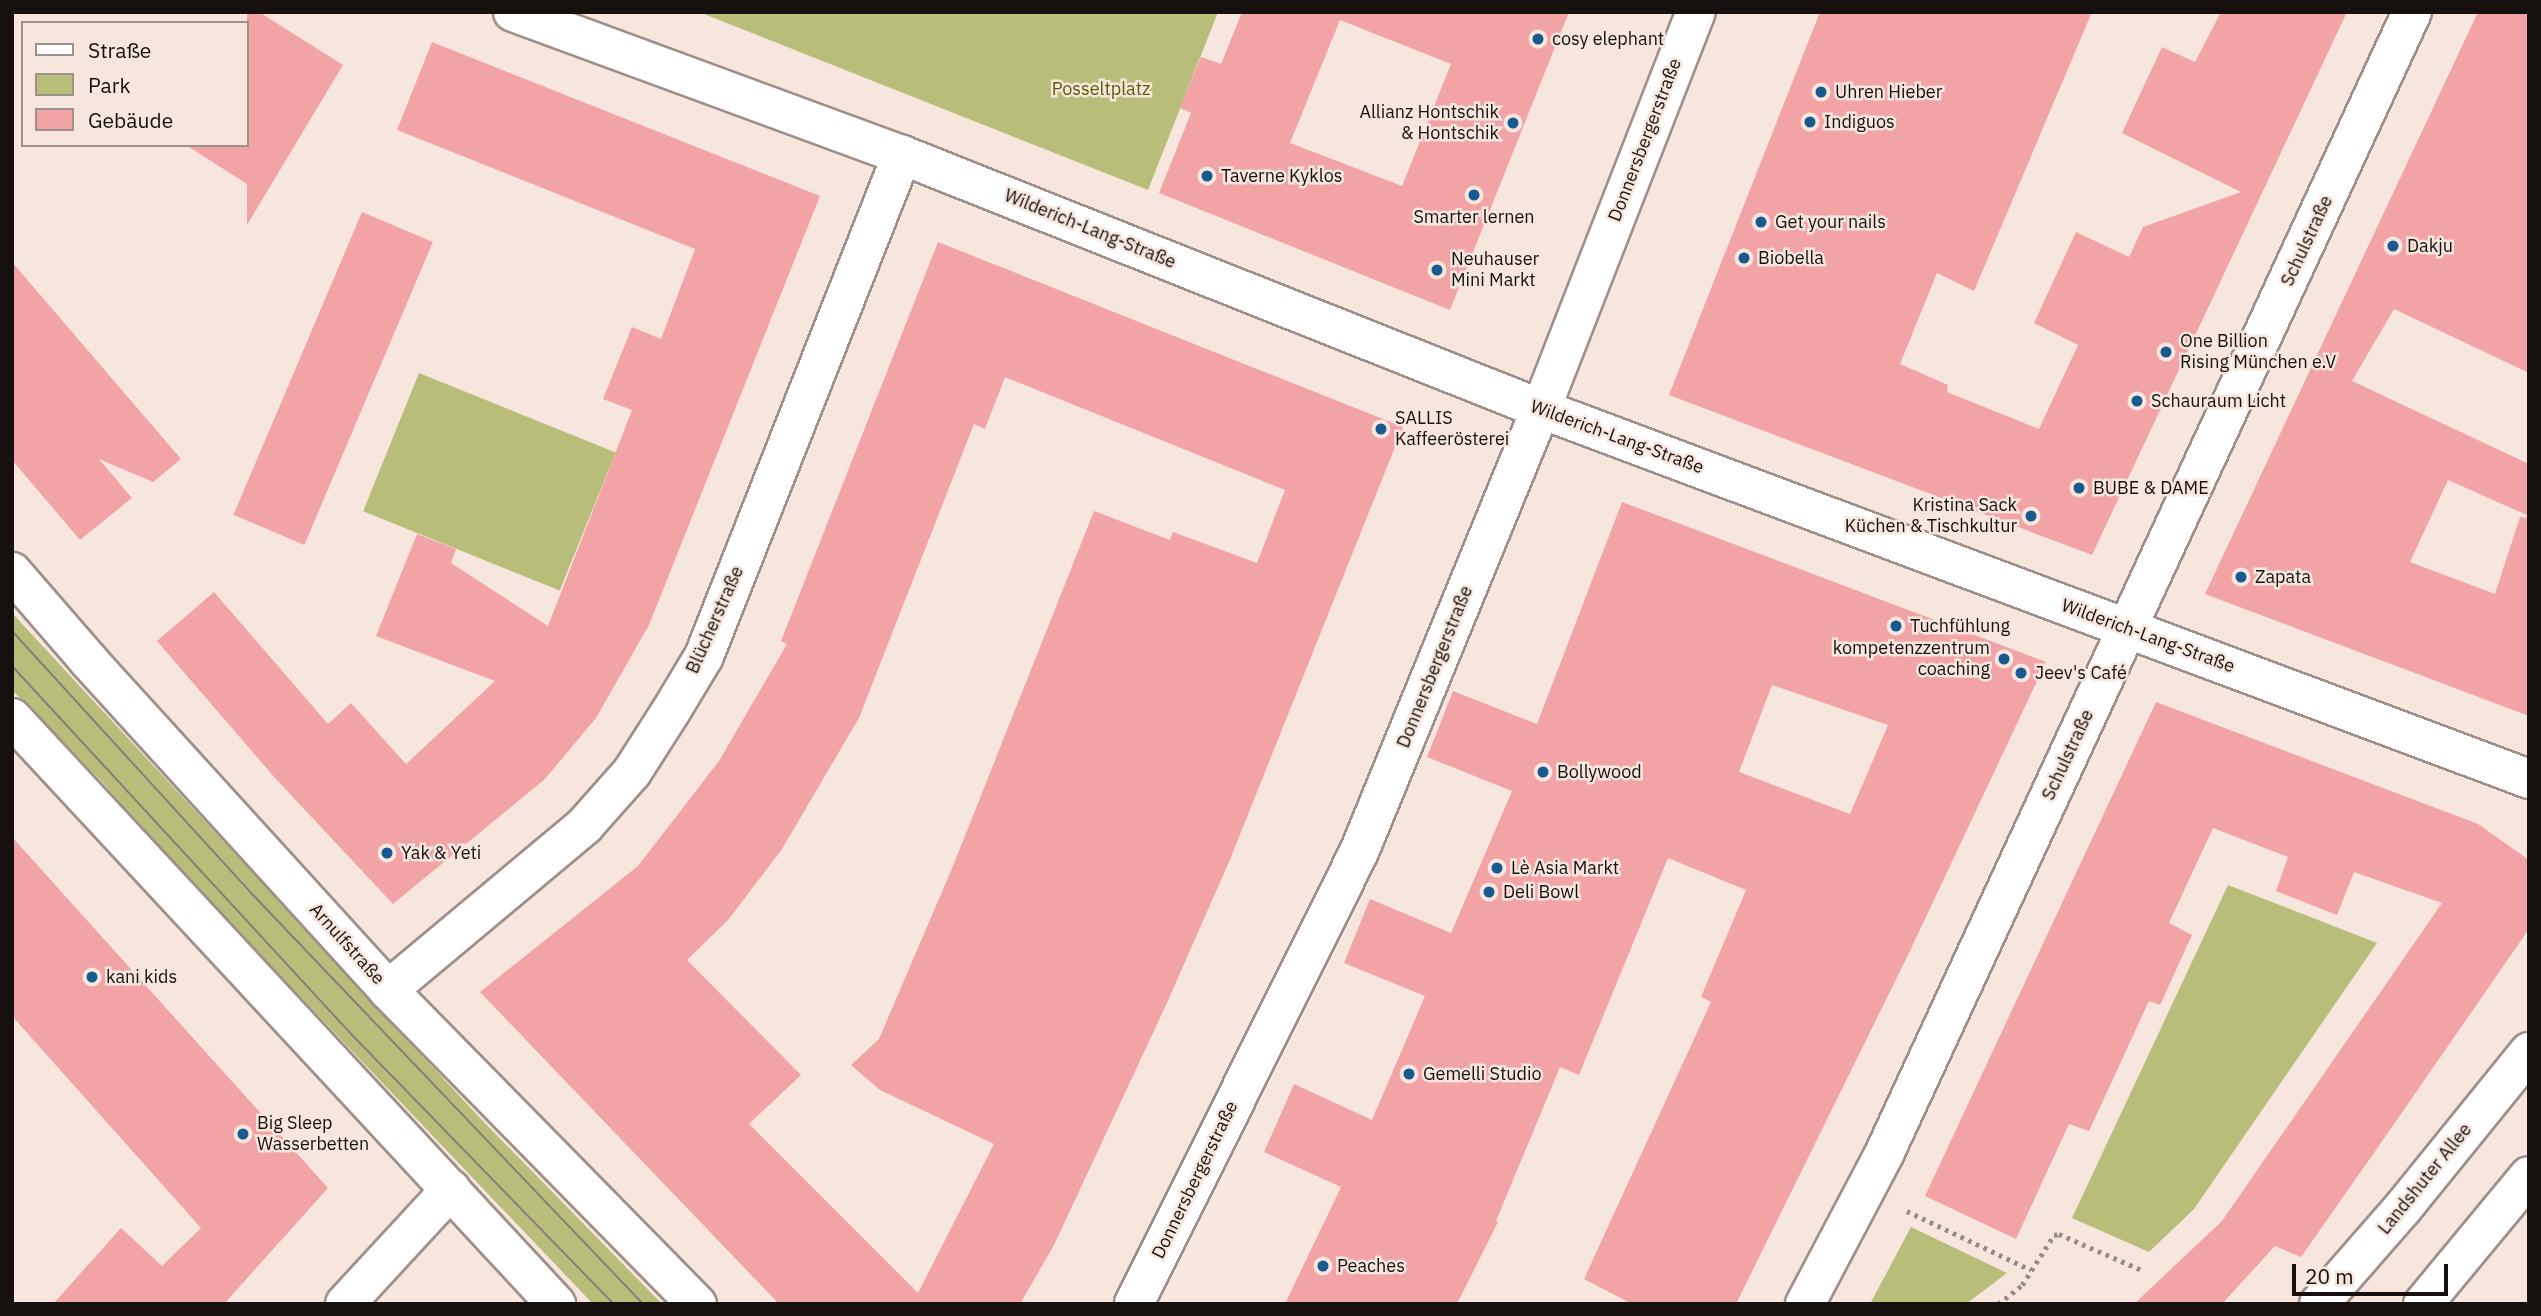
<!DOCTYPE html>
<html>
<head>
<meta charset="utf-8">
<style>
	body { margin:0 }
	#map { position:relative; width:2541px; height:1316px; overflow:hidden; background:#f6e6de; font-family:"IBM Plex Sans",sans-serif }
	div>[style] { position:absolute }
	.green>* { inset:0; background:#b8be7a; transform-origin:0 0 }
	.building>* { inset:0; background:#f2a3a6; transform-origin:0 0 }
	.path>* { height:4.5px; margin-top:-2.25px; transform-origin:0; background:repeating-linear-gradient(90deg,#978c86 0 3.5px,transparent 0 8.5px) }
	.roads { filter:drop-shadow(2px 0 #9e8f88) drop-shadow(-2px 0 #9e8f88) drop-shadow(0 2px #9e8f88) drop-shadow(0 -2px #9e8f88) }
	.minor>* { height:38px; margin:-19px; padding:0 19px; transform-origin:19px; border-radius:19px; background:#fff }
	.secondary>* { height:38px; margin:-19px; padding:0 19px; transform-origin:19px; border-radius:19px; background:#fff }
	.primary>* { height:38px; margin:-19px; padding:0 19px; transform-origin:19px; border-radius:19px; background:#fff }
	.trunk>* { height:38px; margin:-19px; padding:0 19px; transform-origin:19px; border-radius:19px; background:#fff }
	.tram>* { height:2px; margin:-1px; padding:0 1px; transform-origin:1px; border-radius:1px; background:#887d78 }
	.dots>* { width:19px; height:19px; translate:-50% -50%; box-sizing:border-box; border:4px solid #f6e6de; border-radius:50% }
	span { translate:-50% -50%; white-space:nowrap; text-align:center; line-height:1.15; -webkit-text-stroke:5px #f6e6de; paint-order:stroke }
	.poi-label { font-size:18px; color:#16110e }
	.left { translate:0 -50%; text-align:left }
	.right { translate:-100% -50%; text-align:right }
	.park-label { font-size:18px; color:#595d06 }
	.street-label { font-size:18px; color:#16110e }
	.frame { position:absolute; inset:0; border:14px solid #16110e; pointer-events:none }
	.legend { position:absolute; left:21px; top:21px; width:228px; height:126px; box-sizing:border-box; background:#f6e6de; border:2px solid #9c918b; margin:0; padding:9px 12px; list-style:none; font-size:21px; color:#16110e }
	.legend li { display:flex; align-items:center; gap:14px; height:35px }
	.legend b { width:35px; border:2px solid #9c918b }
	.scale { position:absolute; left:2292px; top:1264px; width:156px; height:32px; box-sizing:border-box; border:4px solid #16110e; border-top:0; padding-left:9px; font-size:21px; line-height:24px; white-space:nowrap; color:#16110e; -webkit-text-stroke:5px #f6e6de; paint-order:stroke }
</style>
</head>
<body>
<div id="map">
	<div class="green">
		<i style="clip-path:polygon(699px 12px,1218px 12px,1148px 190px)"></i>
		<i style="left:419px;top:373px;width:212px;height:149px;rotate:22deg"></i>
		<i style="clip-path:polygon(12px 613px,480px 1118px,662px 1304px,593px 1304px,189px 880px,101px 781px,12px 690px)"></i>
		<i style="clip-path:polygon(2228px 885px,2377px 943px,2194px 1209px,2149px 1252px,2072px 1218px)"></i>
		<i style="clip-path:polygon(1911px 1227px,2007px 1273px,1966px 1304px,1870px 1304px)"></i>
	</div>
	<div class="building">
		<i style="clip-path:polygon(247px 12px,259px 12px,343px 65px,247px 225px,247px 184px,186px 145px,247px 145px)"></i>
		<i style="clip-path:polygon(evenodd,1242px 12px,1569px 12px,1450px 310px,1159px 193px,1191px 113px,1180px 108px,1201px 57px,1221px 64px,1242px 12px,1340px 20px,1451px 64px,1402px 186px,1290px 143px,1340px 20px)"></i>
		<i style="clip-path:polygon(1820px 12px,2092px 12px,1974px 291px,1937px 273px,1900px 364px,1948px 385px,1947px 392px,2039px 429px,2078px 345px,2034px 323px,2076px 232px,2129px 257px,2143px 227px,2241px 192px,2122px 133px,2162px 47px,2195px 62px,2221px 12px,2347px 12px,2092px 555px,1669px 395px)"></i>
		<i style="clip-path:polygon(2478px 12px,2529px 12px,2529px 373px,2394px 309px,2352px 381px,2529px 464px,2529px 516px,2448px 480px,2410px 562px,2495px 594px,2520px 517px,2529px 518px,2529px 716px,2205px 594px)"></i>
		<i style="clip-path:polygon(432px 42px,820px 196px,649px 625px,596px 718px,545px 779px,393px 904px,275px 778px,157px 641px,214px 592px,328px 724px,351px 703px,406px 764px,495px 681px,376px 636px,417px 534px,456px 549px,451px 563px,548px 626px,632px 410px,603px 399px,632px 327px,661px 339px,695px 249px,397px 130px)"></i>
		<i style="left:362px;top:212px;width:77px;height:329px;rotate:23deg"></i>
		<i style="clip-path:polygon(evenodd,938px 242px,1403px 427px,1229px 862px,1166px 1005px,1054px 1245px,1020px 1304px,779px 1304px,480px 992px,638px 866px,719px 761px,787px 644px,781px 641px,938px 242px,1005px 377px,1285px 490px,1257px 563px,1173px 532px,1170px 540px,1094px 511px,953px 866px,879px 1039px,851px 1065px,880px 1090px,994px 1144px,918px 1293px,749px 1124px,801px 1075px,687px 960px,728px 920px,782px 849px,859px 718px,974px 424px,985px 429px,1005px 377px)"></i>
		<i style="clip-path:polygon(12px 262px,181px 459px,153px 482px,99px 459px,132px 498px,80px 540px,12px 460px)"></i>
		<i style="clip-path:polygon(evenodd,1622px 502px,2046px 662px,1909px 953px,1736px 1304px,1632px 1304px,1584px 1279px,1711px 1002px,1701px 997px,1746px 890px,1668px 858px,1579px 1075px,1560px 1067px,1496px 1221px,1498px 1222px,1457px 1304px,1285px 1304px,1341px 1187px,1264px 1152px,1294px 1084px,1372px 1120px,1425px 996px,1344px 963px,1370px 899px,1451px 933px,1512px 791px,1427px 757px,1453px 691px,1537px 724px,1622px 502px,1772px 685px,1888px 725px,1850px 814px,1739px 772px,1772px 685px)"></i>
		<i style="clip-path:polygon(2156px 702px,2478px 824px,2529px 860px,2529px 929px,2376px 1150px,2301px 1257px,2275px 1246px,2222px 1304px,2134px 1304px,2222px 1221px,2442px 903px,2354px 872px,2337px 915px,2276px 891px,2288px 857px,2213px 828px,2169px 923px,2192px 935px,2160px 1005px,2149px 1001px,2089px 1131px,2069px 1124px,2016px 1239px,1925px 1196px)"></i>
		<i style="clip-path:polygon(12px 837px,328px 1188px,224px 1304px,53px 1304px,121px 1228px,162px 1266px,201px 1228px,12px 1016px)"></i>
	</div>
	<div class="path">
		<i style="left:1907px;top:1211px;width:137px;rotate:25.4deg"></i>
		<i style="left:1998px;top:1304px;width:31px;rotate:-38deg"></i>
		<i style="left:2022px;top:1285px;width:59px;rotate:-57.4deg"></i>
		<i style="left:2054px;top:1235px;width:5px;rotate:-11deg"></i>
		<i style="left:2059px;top:1234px;width:93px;rotate:23.5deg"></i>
	</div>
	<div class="roads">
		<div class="minor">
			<i style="left:513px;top:12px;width:414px;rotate:20.2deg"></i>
			<i style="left:902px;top:155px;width:688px;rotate:21.68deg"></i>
			<i style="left:1541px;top:409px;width:1055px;rotate:20.53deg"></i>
			<i style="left:388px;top:990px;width:257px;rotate:-39.9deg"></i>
			<i style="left:585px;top:825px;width:71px;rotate:-48.4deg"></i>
			<i style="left:632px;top:772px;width:72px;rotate:-57.4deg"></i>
			<i style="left:671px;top:711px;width:64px;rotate:-59deg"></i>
			<i style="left:704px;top:656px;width:539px;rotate:-68.44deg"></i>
			<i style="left:345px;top:1304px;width:156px;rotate:-47.3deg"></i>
			<i style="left:1134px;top:1304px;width:505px;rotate:-63.54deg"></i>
			<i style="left:1359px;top:852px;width:479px;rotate:-67.7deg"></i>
			<i style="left:1541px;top:409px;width:426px;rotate:-68.7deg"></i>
			<i style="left:1805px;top:1304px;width:172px;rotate:-62.2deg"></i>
			<i style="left:1885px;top:1152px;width:1256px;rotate:-65.19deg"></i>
		</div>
		<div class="secondary">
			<i style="left:2319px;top:1304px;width:126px;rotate:-48.9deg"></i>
			<i style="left:2402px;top:1209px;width:202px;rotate:-51deg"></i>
		</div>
		<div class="primary">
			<i style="left:12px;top:572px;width:118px;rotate:49.1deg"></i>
			<i style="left:89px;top:661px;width:445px;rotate:47.7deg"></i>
			<i style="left:388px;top:990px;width:441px;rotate:45.5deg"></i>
			<i style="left:12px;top:718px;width:800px;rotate:47.13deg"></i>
		</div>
		<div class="trunk">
			<i style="left:2423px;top:1304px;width:166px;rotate:-50.4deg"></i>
		</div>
	</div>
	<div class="tram">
		<i style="left:12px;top:631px;width:357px;rotate:47.6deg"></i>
		<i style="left:253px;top:895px;width:565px;rotate:46.36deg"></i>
		<i style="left:12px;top:666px;width:505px;rotate:47.33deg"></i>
		<i style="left:354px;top:1037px;width:373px;rotate:45.8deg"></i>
	</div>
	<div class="dots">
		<i style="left:1538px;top:39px;background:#18598f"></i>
		<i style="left:1821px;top:92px;background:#18598f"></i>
		<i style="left:1810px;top:122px;background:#18598f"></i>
		<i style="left:1513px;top:123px;background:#18598f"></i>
		<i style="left:1207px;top:176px;background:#18598f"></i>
		<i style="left:1474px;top:195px;background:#18598f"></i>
		<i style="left:1761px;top:222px;background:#18598f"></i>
		<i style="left:2393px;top:246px;background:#18598f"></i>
		<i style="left:1744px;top:258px;background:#18598f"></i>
		<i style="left:1437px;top:270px;background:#18598f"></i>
		<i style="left:2166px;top:352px;background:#18598f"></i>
		<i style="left:2137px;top:401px;background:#18598f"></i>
		<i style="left:1381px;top:429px;background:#18598f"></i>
		<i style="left:2079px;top:488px;background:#18598f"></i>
		<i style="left:2031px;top:516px;background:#18598f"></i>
		<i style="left:2241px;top:577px;background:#18598f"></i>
		<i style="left:1896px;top:626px;background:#18598f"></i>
		<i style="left:2004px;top:659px;background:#18598f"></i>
		<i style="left:2021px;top:673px;background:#18598f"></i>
		<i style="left:1543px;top:772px;background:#18598f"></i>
		<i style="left:387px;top:853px;background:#18598f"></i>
		<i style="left:1497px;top:868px;background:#18598f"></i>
		<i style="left:1489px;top:892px;background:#18598f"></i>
		<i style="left:92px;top:977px;background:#18598f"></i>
		<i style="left:1409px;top:1074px;background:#18598f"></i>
		<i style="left:243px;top:1134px;background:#18598f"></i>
		<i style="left:1323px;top:1266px;background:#18598f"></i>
	</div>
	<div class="poi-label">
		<span class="left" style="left:1552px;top:39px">cosy elephant</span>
		<span class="left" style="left:1835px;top:92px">Uhren Hieber</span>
		<span class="right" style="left:1499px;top:123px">Allianz Hontschik<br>&amp; Hontschik</span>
		<span class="left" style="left:1824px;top:122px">Indiguos</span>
		<span class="left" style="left:1221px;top:176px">Taverne Kyklos</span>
		<span style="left:1474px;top:217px">Smarter lernen</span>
		<span class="left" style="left:1775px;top:222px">Get your nails</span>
		<span class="left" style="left:2407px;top:246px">Dakju</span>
		<span class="left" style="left:1758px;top:258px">Biobella</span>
		<span class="left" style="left:1451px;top:270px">Neuhauser<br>Mini Markt</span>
		<span class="left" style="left:2180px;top:352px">One Billion<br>Rising München e.V</span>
		<span class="left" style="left:2151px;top:401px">Schauraum Licht</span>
		<span class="left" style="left:1395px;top:429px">SALLIS<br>Kaffeerösterei</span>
		<span class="left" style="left:2093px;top:488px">BUBE &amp; DAME</span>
		<span class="right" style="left:2017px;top:516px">Kristina Sack<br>Küchen &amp; Tischkultur</span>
		<span class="left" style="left:2255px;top:577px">Zapata</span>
		<span class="left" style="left:1910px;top:626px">Tuchfühlung</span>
		<span class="right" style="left:1990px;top:659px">kompetenzzentrum<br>coaching</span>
		<span class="left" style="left:2035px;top:673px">Jeev's Café</span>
		<span class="left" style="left:1557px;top:772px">Bollywood</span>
		<span class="left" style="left:401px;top:853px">Yak &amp; Yeti</span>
		<span class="left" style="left:1511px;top:868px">Lè Asia Markt</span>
		<span class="left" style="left:1503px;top:892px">Deli Bowl</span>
		<span class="left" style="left:106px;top:977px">kani kids</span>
		<span class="left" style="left:1423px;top:1074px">Gemelli Studio</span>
		<span class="left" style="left:257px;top:1134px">Big Sleep<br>Wasserbetten</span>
		<span class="left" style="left:1337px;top:1266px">Peaches</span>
	</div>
	<div class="park-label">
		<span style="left:1101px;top:89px">Posseltplatz</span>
	</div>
	<div class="street-label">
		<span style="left:1645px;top:140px;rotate:-69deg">Donnersbergerstraße</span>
		<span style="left:1090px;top:229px;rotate:22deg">Wilderich-Lang-Straße</span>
		<span style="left:2307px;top:241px;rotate:-65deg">Schulstraße</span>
		<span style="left:1617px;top:437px;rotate:20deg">Wilderich-Lang-Straße</span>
		<span style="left:715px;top:620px;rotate:-66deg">Blücherstraße</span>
		<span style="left:2148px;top:636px;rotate:20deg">Wilderich-Lang-Straße</span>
		<span style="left:1435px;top:667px;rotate:-68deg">Donnersbergerstraße</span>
		<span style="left:2068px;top:755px;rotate:-65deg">Schulstraße</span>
		<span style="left:347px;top:944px;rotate:48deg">Arnulfstraße</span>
		<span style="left:2425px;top:1179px;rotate:-51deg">Landshuter Allee</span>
		<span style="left:1195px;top:1180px;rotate:-64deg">Donnersbergerstraße</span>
	</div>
	<div class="frame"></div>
	<ul class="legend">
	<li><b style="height:9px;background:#fff"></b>Straße</li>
	<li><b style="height:19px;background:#b8be7a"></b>Park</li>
	<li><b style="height:19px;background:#f2a3a6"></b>Gebäude</li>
	</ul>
	<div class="scale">20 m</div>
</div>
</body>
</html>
